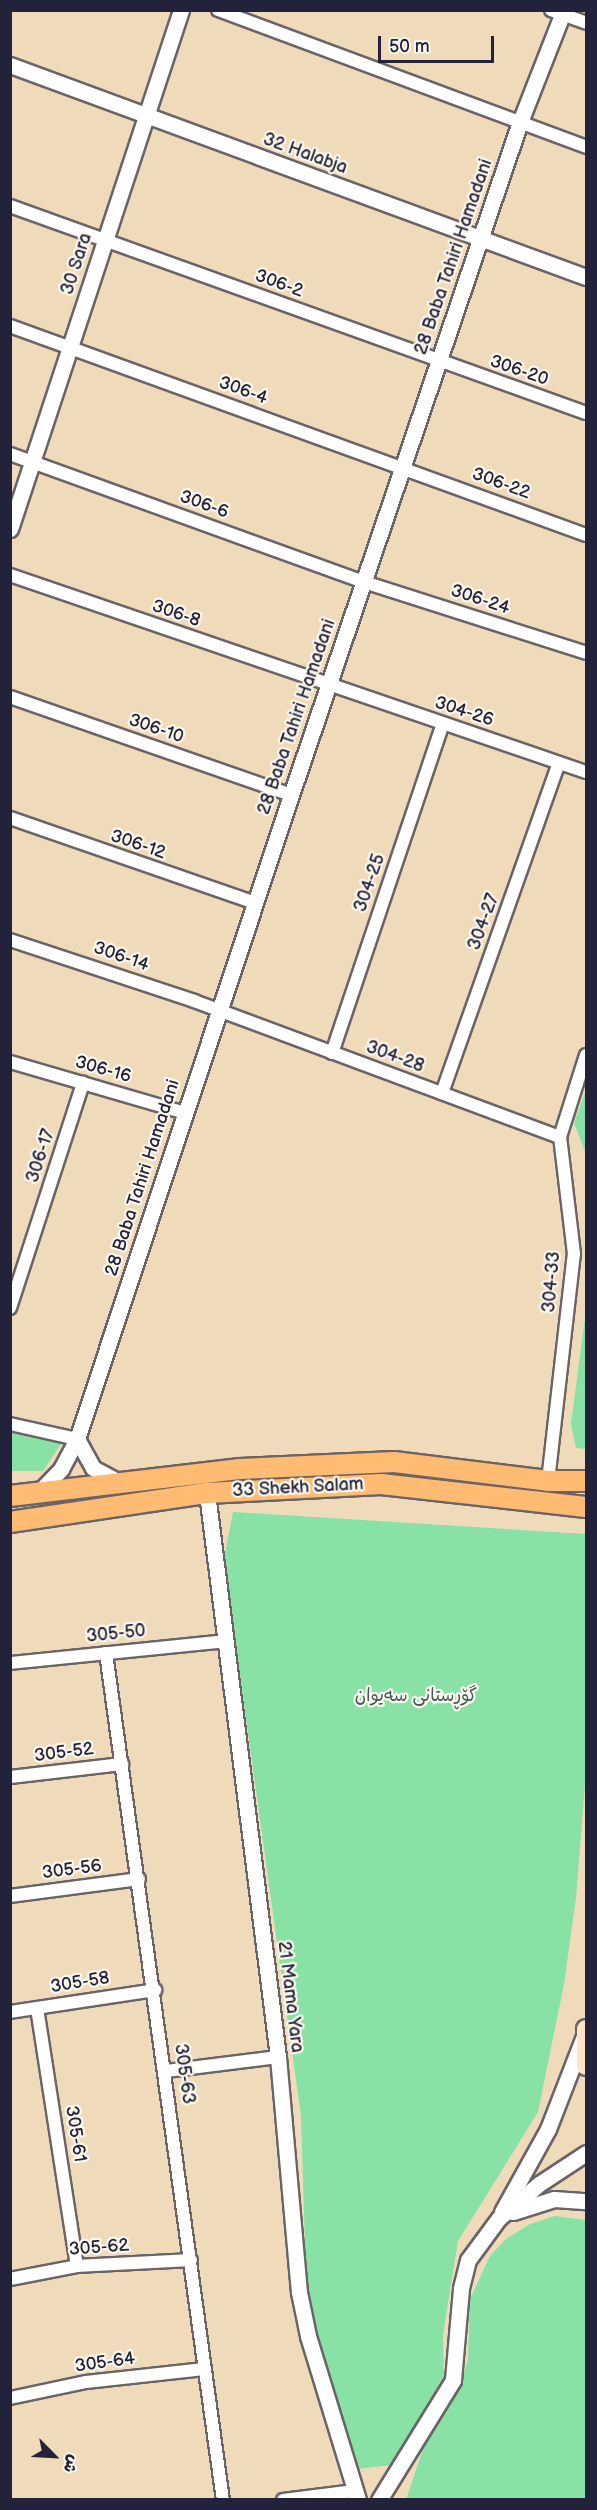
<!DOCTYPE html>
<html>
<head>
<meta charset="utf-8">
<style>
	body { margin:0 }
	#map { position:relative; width:597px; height:2510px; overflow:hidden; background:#efdbb9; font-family:"Balsamiq Sans","Playpen Sans Arabic",sans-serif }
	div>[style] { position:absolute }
	.green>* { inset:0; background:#88e1a5 }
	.roads { filter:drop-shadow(2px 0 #6a6367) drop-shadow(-2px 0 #6a6367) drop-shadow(0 2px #6a6367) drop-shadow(0 -2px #6a6367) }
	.minor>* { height:12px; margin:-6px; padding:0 6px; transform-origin:6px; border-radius:6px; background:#fff }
	.tertiary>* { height:15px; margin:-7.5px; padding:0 7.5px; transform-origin:7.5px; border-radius:7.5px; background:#fff }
	.secondary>* { height:18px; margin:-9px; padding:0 9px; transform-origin:9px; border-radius:9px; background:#ffe4c6 }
	.primary>* { height:20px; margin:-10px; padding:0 10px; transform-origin:10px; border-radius:10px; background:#febb71 }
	span { translate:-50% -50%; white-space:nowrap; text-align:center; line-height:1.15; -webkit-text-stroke:4.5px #fbf7ec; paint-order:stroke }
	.street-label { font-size:18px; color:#22223b }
	.park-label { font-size:18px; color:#415b5b }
	.frame { position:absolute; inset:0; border:12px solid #22223b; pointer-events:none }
	.north { position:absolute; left:24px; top:2426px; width:60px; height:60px; -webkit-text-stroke:4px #fbf7ec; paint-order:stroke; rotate:114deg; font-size:16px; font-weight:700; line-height:24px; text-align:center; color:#22223b }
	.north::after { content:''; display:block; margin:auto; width:21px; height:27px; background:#22223b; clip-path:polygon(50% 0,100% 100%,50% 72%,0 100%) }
	.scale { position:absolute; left:378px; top:36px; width:116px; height:27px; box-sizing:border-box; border:3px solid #22223b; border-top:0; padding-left:8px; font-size:18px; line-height:21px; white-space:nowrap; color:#22223b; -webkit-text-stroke:4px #fbf7ec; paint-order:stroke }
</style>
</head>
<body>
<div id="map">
	<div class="green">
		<i style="clip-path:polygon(586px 1090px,586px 1154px,574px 1123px)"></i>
		<i style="clip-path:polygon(586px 1310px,586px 1449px,576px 1448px,571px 1424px)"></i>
		<i style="clip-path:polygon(11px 1428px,63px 1441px,43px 1471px,11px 1471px)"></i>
		<i style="clip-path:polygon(233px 1512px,586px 1534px,586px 1773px,576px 1898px,564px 1984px,538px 2112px,458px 2241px,443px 2335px,444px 2376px,391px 2465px,357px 2469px,314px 2355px,307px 2311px,301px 2116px,224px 1559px)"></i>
		<i style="clip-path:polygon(555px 2216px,586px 2220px,586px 2499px,406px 2500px,424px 2446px,461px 2381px,468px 2360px,470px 2299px,490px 2256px,506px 2239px,530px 2224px)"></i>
	</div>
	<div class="roads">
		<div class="minor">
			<i style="left:218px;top:10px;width:393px;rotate:20.4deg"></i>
			<i style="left:551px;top:10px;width:37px;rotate:20deg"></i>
			<i style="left:10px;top:206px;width:612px;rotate:19.77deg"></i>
			<i style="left:10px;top:326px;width:613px;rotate:19.94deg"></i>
			<i style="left:10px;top:454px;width:376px;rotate:19.9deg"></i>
			<i style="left:364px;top:582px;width:233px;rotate:17.7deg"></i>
			<i style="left:10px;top:575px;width:609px;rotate:18.88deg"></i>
			<i style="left:10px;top:697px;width:298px;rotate:19.2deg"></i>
			<i style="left:10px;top:818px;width:259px;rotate:19.1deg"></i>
			<i style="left:10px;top:940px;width:194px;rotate:18.3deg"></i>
			<i style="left:194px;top:1001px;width:390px;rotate:20.4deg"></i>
			<i style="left:332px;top:1053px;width:347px;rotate:-71.4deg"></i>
			<i style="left:10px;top:1062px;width:182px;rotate:16.2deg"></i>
			<i style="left:442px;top:1093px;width:350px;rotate:-70.5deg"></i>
			<i style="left:10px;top:1308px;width:237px;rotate:-72deg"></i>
			<i style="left:10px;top:1424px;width:69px;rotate:12.6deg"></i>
			<i style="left:548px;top:1481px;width:228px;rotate:-83.5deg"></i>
			<i style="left:574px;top:1254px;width:118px;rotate:-96.8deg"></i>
			<i style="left:560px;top:1137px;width:86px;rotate:-72.4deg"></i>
			<i style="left:106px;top:1653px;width:855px;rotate:82.14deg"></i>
			<i style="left:10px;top:1663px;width:217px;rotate:-5.8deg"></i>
			<i style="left:10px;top:1777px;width:113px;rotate:-6.6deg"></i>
			<i style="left:10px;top:1896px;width:130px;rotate:-7.5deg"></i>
			<i style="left:37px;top:2008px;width:261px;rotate:81.2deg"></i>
			<i style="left:10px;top:2012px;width:147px;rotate:-8.6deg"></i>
			<i style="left:166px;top:2071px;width:113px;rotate:-7.1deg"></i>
			<i style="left:10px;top:2279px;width:68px;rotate:-11deg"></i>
			<i style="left:77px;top:2266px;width:114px;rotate:-3deg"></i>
			<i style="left:10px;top:2398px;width:78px;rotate:-11.9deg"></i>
			<i style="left:86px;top:2382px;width:119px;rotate:-6.3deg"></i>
			<i style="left:283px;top:2500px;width:72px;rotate:-7.2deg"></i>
		</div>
		<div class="tertiary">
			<i style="left:10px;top:65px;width:614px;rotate:20.21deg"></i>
			<i style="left:10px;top:529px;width:546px;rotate:-71.76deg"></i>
			<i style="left:77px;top:1439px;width:33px;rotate:61deg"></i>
			<i style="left:93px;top:1468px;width:32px;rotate:28deg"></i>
			<i style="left:38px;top:1493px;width:33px;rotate:-46deg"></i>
			<i style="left:61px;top:1469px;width:34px;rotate:-62deg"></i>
			<i style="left:77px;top:1439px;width:679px;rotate:-71.62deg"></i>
			<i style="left:291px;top:795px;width:711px;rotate:-71.21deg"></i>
			<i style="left:520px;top:122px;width:120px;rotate:-68.6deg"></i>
			<i style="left:207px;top:1493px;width:568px;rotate:82.82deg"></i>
			<i style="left:278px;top:2057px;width:236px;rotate:84.9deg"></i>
			<i style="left:299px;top:2292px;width:45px;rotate:78.4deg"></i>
			<i style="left:308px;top:2336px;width:171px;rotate:73deg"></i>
			<i style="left:502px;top:2212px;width:95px;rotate:-61deg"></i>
			<i style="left:548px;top:2129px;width:100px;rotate:-68.8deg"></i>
			<i style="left:513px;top:2212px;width:43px;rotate:-17.6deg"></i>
			<i style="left:554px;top:2199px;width:32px;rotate:4deg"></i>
			<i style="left:379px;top:2500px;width:141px;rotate:-58.3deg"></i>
			<i style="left:453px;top:2380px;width:92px;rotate:-85deg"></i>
			<i style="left:461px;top:2288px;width:29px;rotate:-76deg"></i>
			<i style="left:468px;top:2260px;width:52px;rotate:-53.6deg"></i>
			<i style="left:499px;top:2218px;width:52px;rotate:-40.4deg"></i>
			<i style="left:539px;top:2184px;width:56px;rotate:-33.4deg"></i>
		</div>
		<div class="secondary">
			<i style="left:586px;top:2029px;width:37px;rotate:90deg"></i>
		</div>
		<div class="primary">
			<i style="left:10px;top:1496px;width:232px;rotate:-6.7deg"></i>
			<i style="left:240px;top:1469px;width:154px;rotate:-2.6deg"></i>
			<i style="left:394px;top:1462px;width:155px;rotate:7deg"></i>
			<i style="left:548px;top:1481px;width:38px"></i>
			<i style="left:10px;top:1522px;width:199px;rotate:-8.4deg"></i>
			<i style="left:207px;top:1493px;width:174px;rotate:-3deg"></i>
			<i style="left:381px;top:1484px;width:206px;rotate:6.4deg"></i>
		</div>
	</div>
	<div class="street-label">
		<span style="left:305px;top:154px;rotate:20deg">32 Halabja</span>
		<span style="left:454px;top:257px;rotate:-71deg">28 Baba Tahiri Hamadani</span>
		<span style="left:77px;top:264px;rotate:-72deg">30 Sara</span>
		<span style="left:279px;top:284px;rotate:20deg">306-2</span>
		<span style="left:519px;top:371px;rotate:19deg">306-20</span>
		<span style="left:243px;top:391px;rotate:20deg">306-4</span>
		<span style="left:501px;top:484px;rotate:20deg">306-22</span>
		<span style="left:204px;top:505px;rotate:20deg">306-6</span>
		<span style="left:480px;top:600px;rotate:18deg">306-24</span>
		<span style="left:176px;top:614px;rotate:19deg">306-8</span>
		<span style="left:464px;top:712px;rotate:18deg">304-26</span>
		<span style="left:297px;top:717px;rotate:-71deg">28 Baba Tahiri Hamadani</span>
		<span style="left:156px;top:729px;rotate:19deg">306-10</span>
		<span style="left:138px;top:845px;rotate:19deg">306-12</span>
		<span style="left:370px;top:883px;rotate:-71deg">304-25</span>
		<span style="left:484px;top:922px;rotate:-70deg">304-27</span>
		<span style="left:121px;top:957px;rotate:19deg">306-14</span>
		<span style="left:395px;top:1057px;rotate:20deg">304-28</span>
		<span style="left:103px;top:1070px;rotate:16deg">306-16</span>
		<span style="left:41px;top:1156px;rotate:-72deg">306-17</span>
		<span style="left:143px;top:1178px;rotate:-72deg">28 Baba Tahiri Hamadani</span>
		<span style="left:552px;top:1282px;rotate:-85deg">304-33</span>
		<span style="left:298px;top:1488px;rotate:-3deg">33 Shekh Salam</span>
		<span style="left:116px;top:1634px;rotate:-6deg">305-50</span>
		<span style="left:64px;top:1753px;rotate:-7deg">305-52</span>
		<span style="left:72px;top:1870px;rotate:-7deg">305-56</span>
		<span style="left:80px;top:1983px;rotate:-9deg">305-58</span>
		<span style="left:290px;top:1997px;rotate:83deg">21 Mama Yara</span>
		<span style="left:184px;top:2074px;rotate:82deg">305-63</span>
		<span style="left:75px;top:2134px;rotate:81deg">305-61</span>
		<span style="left:99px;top:2248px;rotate:-4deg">305-62</span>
		<span style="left:105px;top:2363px;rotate:-8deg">305-64</span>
	</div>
	<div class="park-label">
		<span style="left:416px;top:1696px">گۆڕستانی سەیوان</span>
	</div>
	<div class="frame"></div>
	<div class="north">ش</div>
	<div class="scale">50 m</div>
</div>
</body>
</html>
